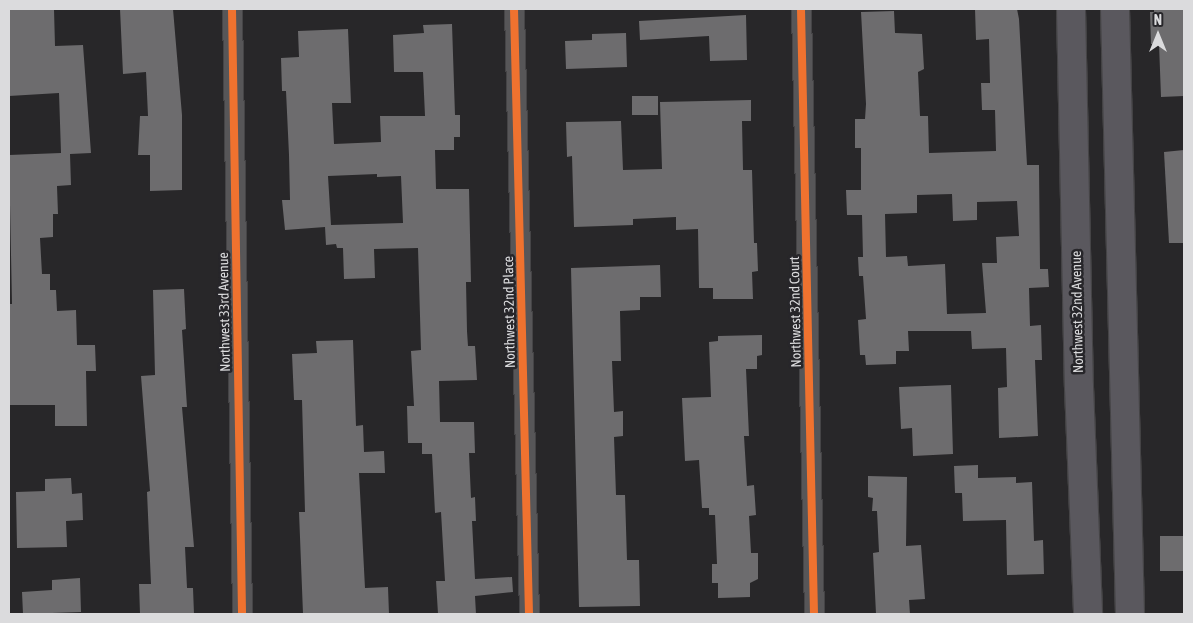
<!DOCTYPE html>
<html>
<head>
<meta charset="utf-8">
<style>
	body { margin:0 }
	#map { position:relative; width:1193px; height:623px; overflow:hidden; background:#282729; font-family:"Asap Condensed",sans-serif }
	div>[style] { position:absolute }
	.building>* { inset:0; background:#6d6c6e; transform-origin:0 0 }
	.roads { filter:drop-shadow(1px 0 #454446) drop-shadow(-1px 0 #454446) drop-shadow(0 1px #454446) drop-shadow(0 -1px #454446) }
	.street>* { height:19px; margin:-9.5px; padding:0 9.5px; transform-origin:9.5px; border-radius:9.5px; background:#575658 }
	.secondary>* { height:28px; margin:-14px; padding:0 14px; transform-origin:14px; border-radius:14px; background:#5a585e }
	.cycleway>* { height:8px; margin:-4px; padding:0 4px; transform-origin:4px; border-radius:4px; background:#ef722f }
	span { translate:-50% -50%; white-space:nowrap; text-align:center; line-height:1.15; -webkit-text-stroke:5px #27262a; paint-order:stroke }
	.street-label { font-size:14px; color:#dbdbdd }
	.frame { position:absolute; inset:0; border:10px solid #dbdbdd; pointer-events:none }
	.north { position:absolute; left:1133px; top:10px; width:50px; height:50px; -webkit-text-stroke:4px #27262a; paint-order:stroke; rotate:0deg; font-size:14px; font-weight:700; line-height:20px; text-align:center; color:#dbdbdd }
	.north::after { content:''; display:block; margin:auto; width:18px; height:22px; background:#dbdbdd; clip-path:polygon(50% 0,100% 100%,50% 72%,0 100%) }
</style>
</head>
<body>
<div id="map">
	<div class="building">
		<i style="clip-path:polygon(9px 9px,54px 9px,55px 46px,83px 45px,91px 153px,70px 154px,71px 185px,57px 186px,58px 214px,53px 214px,53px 237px,40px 238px,42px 274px,50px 274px,50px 290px,56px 290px,57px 311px,76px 310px,77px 345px,95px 345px,96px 371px,86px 371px,87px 426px,55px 426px,55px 405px,9px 405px,9px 304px,12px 304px,9px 155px,61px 153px,59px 93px,9px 96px)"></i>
		<i style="clip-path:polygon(120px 9px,173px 9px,182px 115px,182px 190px,150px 191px,150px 155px,138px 155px,140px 116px,148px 116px,146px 72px,123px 74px)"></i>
		<i style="clip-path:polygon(evenodd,975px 9px,1017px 9px,1019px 19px,1027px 165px,1039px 165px,1040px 269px,1048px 269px,1049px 287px,1029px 288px,1030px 326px,1041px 325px,1042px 360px,1035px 360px,1038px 436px,999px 438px,998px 388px,1007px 387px,1006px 348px,972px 349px,971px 331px,908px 331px,909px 351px,896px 351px,896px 364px,866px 365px,865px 355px,860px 355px,858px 320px,866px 319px,863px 276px,859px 276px,858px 257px,863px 257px,862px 215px,847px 215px,846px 190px,861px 190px,861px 148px,855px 148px,855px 119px,865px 119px,866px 104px,861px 12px,894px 11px,895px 33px,922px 34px,924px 69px,918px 72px,920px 116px,928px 116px,929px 153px,996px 151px,995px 110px,982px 110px,981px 83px,990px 83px,989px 39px,976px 40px,975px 9px,952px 194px,953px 221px,977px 220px,977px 202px,1017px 201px,1019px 236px,996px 237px,997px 263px,982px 263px,986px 313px,947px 314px,945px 264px,908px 266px,907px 256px,886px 257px,885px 214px,917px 213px,917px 195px,952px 194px)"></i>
		<i style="clip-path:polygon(1154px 9px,1184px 9px,1184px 96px,1161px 97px,1159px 44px,1151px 44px,1150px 12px,1154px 12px)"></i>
		<i style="clip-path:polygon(746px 15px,747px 60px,710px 61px,709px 36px,640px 40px,639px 21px)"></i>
		<i style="clip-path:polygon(evenodd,452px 24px,455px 115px,460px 115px,460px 137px,454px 137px,454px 150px,435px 150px,436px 189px,469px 189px,471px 282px,466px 282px,467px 331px,468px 346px,475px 346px,477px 380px,439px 381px,440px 422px,474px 422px,475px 453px,469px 453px,471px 498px,475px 497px,476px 521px,472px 521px,475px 579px,512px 577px,513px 592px,475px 596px,476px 614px,438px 614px,436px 581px,445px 581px,441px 512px,435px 513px,432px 454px,422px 454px,422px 443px,408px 443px,407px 406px,414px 406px,411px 351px,421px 350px,418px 248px,374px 249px,375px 278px,344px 279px,343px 248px,337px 248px,336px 244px,326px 245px,325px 227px,285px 230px,282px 200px,290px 200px,289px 155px,286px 91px,282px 91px,281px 58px,299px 57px,298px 31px,348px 29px,351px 103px,332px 103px,334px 144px,381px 142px,380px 116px,425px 116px,423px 72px,394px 72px,393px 35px,424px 33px,423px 25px,452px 24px,377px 174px,377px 177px,401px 176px,403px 223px,331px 225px,328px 176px,377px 174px)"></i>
		<i style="clip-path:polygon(626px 33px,627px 67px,566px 69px,565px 41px,592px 40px,592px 34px)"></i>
		<i style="left:632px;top:96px;width:26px;height:19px"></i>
		<i style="clip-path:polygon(751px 100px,751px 121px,742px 121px,743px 170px,752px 170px,754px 243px,757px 243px,758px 271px,752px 272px,753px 299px,713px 299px,713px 288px,699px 288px,698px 229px,676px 230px,676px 217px,633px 219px,633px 225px,574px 227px,572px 156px,567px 157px,566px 122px,621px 121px,623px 170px,662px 169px,660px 102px)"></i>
		<i style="clip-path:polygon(1184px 150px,1184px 243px,1169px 243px,1164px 152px)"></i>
		<i style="clip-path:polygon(660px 265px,661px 297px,640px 297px,640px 310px,620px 311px,621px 361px,612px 361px,614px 412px,623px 411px,623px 436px,614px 437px,616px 495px,625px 495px,627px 560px,639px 560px,640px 606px,579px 607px,571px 268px)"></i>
		<i style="clip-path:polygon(184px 289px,186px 329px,182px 330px,187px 407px,182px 407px,194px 547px,185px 547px,187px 588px,193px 588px,194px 614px,140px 614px,139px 584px,151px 584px,147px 492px,150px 491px,141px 376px,155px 375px,153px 290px)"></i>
		<i style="clip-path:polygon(762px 335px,762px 355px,757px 356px,757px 369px,746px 369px,749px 436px,744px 436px,747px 486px,754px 485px,756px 515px,749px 516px,751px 553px,758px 553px,758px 579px,750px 583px,750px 597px,718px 598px,718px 583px,712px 583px,712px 564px,717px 564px,715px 515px,709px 515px,709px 508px,702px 508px,699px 460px,685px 461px,682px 398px,711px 397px,709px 342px,718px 341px,718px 336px)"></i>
		<i style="clip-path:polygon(353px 340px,356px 426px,363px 425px,364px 452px,384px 451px,385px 473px,359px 473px,365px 588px,388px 587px,389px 614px,303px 614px,299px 512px,305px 512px,302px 400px,294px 400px,292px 354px,317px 353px,316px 341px)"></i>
		<i style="clip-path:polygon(951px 385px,953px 454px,913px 456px,912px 428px,901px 429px,899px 387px)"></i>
		<i style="clip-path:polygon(978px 465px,978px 478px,1016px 477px,1016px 483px,1032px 482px,1034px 541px,1043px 540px,1044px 574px,1007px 575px,1006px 520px,963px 521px,962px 493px,955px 493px,954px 466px)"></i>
		<i style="clip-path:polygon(868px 476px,907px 477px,906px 546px,921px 545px,925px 599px,909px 600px,910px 614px,876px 614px,873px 553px,879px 552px,877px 511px,872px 511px,873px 498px,868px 497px)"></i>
		<i style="clip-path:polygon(71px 478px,72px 494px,82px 493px,83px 520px,66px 521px,67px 547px,17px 548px,16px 492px,45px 491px,45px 479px)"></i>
		<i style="left:1184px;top:536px;width:35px;height:24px;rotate:90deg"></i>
		<i style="clip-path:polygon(80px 578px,81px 612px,23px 614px,22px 592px,52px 590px,52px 580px)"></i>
	</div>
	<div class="roads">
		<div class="street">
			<i style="left:232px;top:9px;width:605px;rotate:89.05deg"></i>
			<i style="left:514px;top:9px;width:605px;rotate:88.58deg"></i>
			<i style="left:801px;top:9px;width:605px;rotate:88.77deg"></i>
		</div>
		<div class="secondary">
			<i style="left:1071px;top:9px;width:378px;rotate:88.8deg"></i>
			<i style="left:1079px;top:387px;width:227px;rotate:87.7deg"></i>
			<i style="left:1115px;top:9px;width:605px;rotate:88.58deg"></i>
		</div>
	</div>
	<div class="cycleway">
		<i style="left:232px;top:9px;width:605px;rotate:89.05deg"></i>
		<i style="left:514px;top:9px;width:605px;rotate:88.58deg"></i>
		<i style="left:801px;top:9px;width:605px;rotate:88.77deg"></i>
	</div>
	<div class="street-label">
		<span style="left:224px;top:312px;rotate:-91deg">Northwest 33rd Avenue</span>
		<span style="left:509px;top:312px;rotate:-91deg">Northwest 32nd Place</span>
		<span style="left:795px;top:312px;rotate:-91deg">Northwest 32nd Court</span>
		<span style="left:1077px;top:312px;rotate:-91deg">Northwest 32nd Avenue</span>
	</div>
	<div class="frame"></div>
	<div class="north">N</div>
</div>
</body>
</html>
